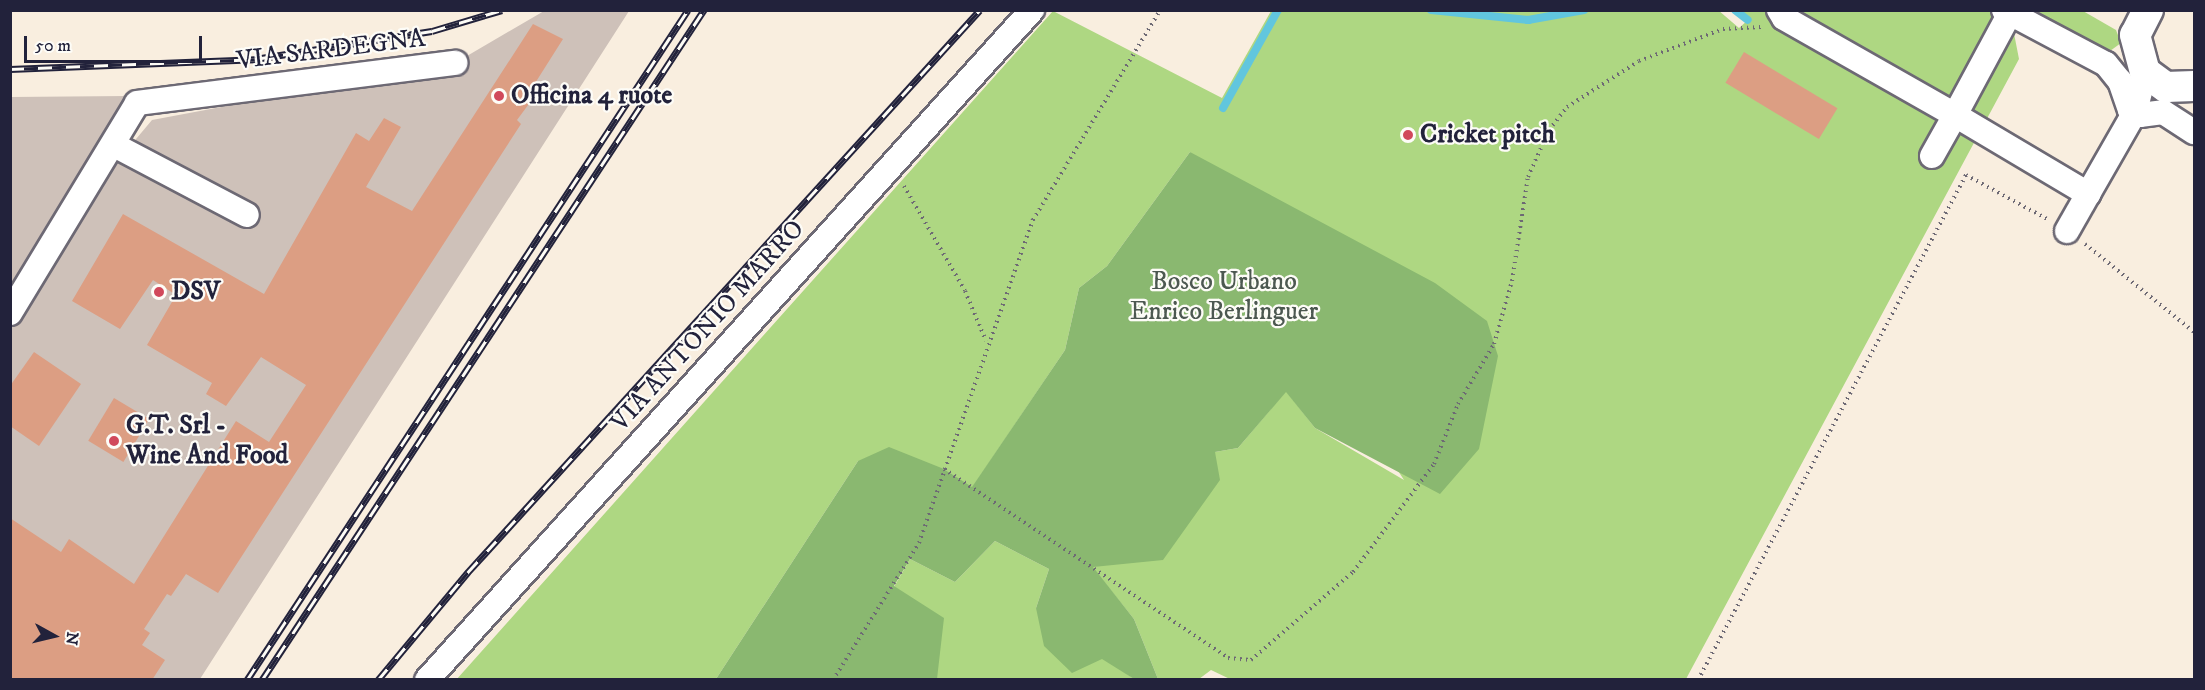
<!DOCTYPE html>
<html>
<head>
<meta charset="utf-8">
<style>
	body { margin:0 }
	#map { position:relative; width:2205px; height:690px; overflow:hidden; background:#f9eedf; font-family:"IM FELL DW Pica",serif }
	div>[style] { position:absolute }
	.industrial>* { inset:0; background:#cec1b9 }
	.green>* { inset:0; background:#aed782 }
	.forest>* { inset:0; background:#8ab870 }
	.stream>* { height:8px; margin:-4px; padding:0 4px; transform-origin:4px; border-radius:4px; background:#61c6de }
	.building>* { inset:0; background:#dc9e83; transform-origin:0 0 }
	.path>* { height:4px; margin-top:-2px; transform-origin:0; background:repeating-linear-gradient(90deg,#6d6974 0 1.5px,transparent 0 6px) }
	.roads { filter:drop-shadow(2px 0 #6d6974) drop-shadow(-2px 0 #6d6974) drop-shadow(0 2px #6d6974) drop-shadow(0 -2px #6d6974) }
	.minor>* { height:24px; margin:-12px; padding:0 12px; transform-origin:12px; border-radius:12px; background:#fff }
	.major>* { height:30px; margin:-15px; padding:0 15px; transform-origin:15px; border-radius:15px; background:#fff }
	.rail>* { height:7px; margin-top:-3.5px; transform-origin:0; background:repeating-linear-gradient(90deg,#fdfcf7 0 14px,#22223b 0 28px); box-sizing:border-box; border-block:2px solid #22223b }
	.dots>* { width:16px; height:16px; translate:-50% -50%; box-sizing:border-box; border:3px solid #fdfcf7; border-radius:50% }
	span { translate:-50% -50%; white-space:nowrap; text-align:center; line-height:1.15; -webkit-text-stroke:4.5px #fdfcf7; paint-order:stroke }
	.street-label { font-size:26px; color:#22223b }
	.poi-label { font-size:26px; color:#22223b; font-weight:700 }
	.left { translate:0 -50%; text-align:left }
	.park-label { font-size:26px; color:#4c5850 }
	.frame { position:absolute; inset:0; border:12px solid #22223b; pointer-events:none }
	.north { position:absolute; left:24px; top:606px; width:60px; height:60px; -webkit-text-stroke:4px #fdfcf7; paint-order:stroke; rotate:98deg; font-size:16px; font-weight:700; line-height:24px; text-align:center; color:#22223b }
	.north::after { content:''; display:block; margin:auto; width:21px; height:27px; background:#22223b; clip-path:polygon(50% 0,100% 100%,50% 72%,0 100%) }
	.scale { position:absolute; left:24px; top:36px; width:178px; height:27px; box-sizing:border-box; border:3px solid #22223b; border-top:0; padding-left:8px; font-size:18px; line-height:21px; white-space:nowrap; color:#22223b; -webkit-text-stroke:4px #fdfcf7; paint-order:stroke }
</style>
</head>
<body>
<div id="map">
	<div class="industrial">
		<i style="clip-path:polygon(544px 11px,629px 11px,200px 679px,11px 679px,11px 97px,127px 96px,11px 288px,152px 120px,455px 63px)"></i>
	</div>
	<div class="green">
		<i style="clip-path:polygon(1718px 10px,1739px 28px,1748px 20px,1736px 11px,2004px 10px,2010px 13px,2019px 59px,1686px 679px,1232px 680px,1211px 670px,1199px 679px,1158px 679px,1134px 619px,1092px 567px,1215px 452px,1238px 448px,1286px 391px,1315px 428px,1404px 480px,1190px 152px,1107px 266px,1079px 288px,1065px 350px,972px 488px,944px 469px,858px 461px,716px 679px,456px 680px,1053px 11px,1222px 98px,1271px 11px)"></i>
		<i style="clip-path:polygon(2027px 11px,2083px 11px,2116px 30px,2121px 43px,2110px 51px)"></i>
		<i style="clip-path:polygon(995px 541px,1049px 569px,1036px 608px,1134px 679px,937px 679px,937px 664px,894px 587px,910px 559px,955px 582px)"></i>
	</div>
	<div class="forest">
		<i style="clip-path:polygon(1190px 152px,1435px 283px,1487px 321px,1498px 356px,1479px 449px,1440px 494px,1315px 428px,1286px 392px,1238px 448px,1215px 452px,1220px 480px,1163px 560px,1093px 567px,1134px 619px,1158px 679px,1134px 679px,1102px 659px,1072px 673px,1044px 646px,1036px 608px,1049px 569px,995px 541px,955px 582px,910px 559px,894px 586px,944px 618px,937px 679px,716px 679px,858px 461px,889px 447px,944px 469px,972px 487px,1065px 350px,1079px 288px,1107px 266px)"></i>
	</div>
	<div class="stream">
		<i style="left:1431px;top:10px;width:98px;rotate:5.9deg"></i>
		<i style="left:1528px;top:20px;width:57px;rotate:-10.1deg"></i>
		<i style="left:1735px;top:10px;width:16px;rotate:38deg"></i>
		<i style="left:1223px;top:108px;width:112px;rotate:-60.7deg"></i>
	</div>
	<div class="building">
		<i style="clip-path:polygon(533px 24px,563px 39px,532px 88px,537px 93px,517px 120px,521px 124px,218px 593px,186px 574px,171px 596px,167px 594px,144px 629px,150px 633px,142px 645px,165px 660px,152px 680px,10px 680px,10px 518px,61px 552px,69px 539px,134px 584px,236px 421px,269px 442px,306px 385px,261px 357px,226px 406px,206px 394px,212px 383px,147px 345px,176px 295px,153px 280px,120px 329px,72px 301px,123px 214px,264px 294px,356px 133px,369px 141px,384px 118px,401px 127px,366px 187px,412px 211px)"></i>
		<i style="left:1744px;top:52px;width:109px;height:36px;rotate:31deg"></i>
		<i style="clip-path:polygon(34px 352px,81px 384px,39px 446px,10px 426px,10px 386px)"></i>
		<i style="left:114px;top:398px;width:41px;height:50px;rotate:31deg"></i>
	</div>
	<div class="path">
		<i style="left:904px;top:186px;width:121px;rotate:59.8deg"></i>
		<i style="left:965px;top:291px;width:54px;rotate:67.2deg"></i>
		<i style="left:2085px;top:244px;width:140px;rotate:38.9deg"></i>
		<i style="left:944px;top:469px;width:341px;rotate:33.6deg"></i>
		<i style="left:1228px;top:658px;width:23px;rotate:5deg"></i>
		<i style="left:1251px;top:660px;width:135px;rotate:-40.8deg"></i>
		<i style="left:1353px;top:572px;width:135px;rotate:-53.1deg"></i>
		<i style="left:1434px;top:464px;width:65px;rotate:-68.2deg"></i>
		<i style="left:1458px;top:404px;width:70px;rotate:-59deg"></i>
		<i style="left:1494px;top:344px;width:66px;rotate:-74.1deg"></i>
		<i style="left:1512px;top:281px;width:105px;rotate:-81.3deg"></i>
		<i style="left:1528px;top:177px;width:51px;rotate:-65.9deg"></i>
		<i style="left:1549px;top:130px;width:29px;rotate:-52deg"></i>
		<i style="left:1567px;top:107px;width:85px;rotate:-32.6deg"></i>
		<i style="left:1639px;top:61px;width:90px;rotate:-20.9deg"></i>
		<i style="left:1723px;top:29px;width:38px;rotate:-3deg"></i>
		<i style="left:833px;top:680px;width:162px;rotate:-57.9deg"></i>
		<i style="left:919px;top:543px;width:343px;rotate:-70.6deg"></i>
		<i style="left:1033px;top:220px;width:245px;rotate:-58.8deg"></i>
		<i style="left:1698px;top:680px;width:572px;rotate:-62.05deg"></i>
		<i style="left:1966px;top:175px;width:94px;rotate:28.5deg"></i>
	</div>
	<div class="roads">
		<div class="minor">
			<i style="left:1779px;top:10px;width:9px;rotate:58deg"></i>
			<i style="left:1784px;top:18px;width:197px;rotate:29.6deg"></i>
			<i style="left:1955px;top:115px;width:116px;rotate:-61.7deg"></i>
			<i style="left:2004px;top:10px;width:115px;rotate:27.9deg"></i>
			<i style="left:2106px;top:64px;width:22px;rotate:51deg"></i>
			<i style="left:2120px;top:81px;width:31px;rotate:71deg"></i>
			<i style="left:2130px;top:110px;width:11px;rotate:27deg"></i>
			<i style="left:2140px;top:115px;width:23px;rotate:-7deg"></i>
			<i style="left:2163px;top:112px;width:37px;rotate:33deg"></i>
			<i style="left:114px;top:145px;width:150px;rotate:27.8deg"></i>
			<i style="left:1932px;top:156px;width:47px;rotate:-60.7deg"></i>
			<i style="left:1955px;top:115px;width:155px;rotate:30.7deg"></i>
			<i style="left:2088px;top:194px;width:95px;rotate:-60.2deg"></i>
			<i style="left:2135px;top:112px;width:41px;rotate:-76deg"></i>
			<i style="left:2067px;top:231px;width:43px;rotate:-60.4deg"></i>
			<i style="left:10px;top:313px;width:245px;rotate:-58.8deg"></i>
			<i style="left:137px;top:103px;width:321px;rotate:-7.2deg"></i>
			<i style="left:427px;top:680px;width:903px;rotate:-47.92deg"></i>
		</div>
		<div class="major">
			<i style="left:2148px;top:10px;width:28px;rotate:117deg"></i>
			<i style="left:2135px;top:35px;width:38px;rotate:75deg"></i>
			<i style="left:2145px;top:72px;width:26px;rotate:36deg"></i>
			<i style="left:2166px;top:87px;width:28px;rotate:-2deg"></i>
		</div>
	</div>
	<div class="rail">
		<i style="left:10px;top:69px;width:245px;rotate:-2.3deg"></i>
		<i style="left:255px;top:59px;width:179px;rotate:-9deg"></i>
		<i style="left:432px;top:31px;width:73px;rotate:-16.7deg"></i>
		<i style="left:247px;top:680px;width:802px;rotate:-56.65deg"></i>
		<i style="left:262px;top:680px;width:803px;rotate:-56.59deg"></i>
		<i style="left:378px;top:680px;width:141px;rotate:-50.2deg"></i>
		<i style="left:468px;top:572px;width:760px;rotate:-47.67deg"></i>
	</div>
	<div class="dots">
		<i style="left:499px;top:96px;background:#d1495b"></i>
		<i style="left:1408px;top:135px;background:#d1495b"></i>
		<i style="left:159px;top:292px;background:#d1495b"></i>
		<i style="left:114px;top:441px;background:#d1495b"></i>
	</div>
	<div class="street-label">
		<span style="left:331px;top:50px;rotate:-7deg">VIA SARDEGNA</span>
		<span style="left:708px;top:326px;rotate:-48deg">VIA ANTONIO MARRO</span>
	</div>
	<div class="poi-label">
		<span class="left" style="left:511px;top:96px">Officina 4 ruote</span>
		<span class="left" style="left:1420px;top:135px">Cricket pitch</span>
		<span class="left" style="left:171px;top:292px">DSV</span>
		<span class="left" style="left:126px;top:441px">G.T. Srl -<br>Wine And Food</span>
	</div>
	<div class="park-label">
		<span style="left:1224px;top:297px">Bosco Urbano<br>Enrico Berlinguer</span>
	</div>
	<div class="frame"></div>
	<div class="north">N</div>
	<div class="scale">50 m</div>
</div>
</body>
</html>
